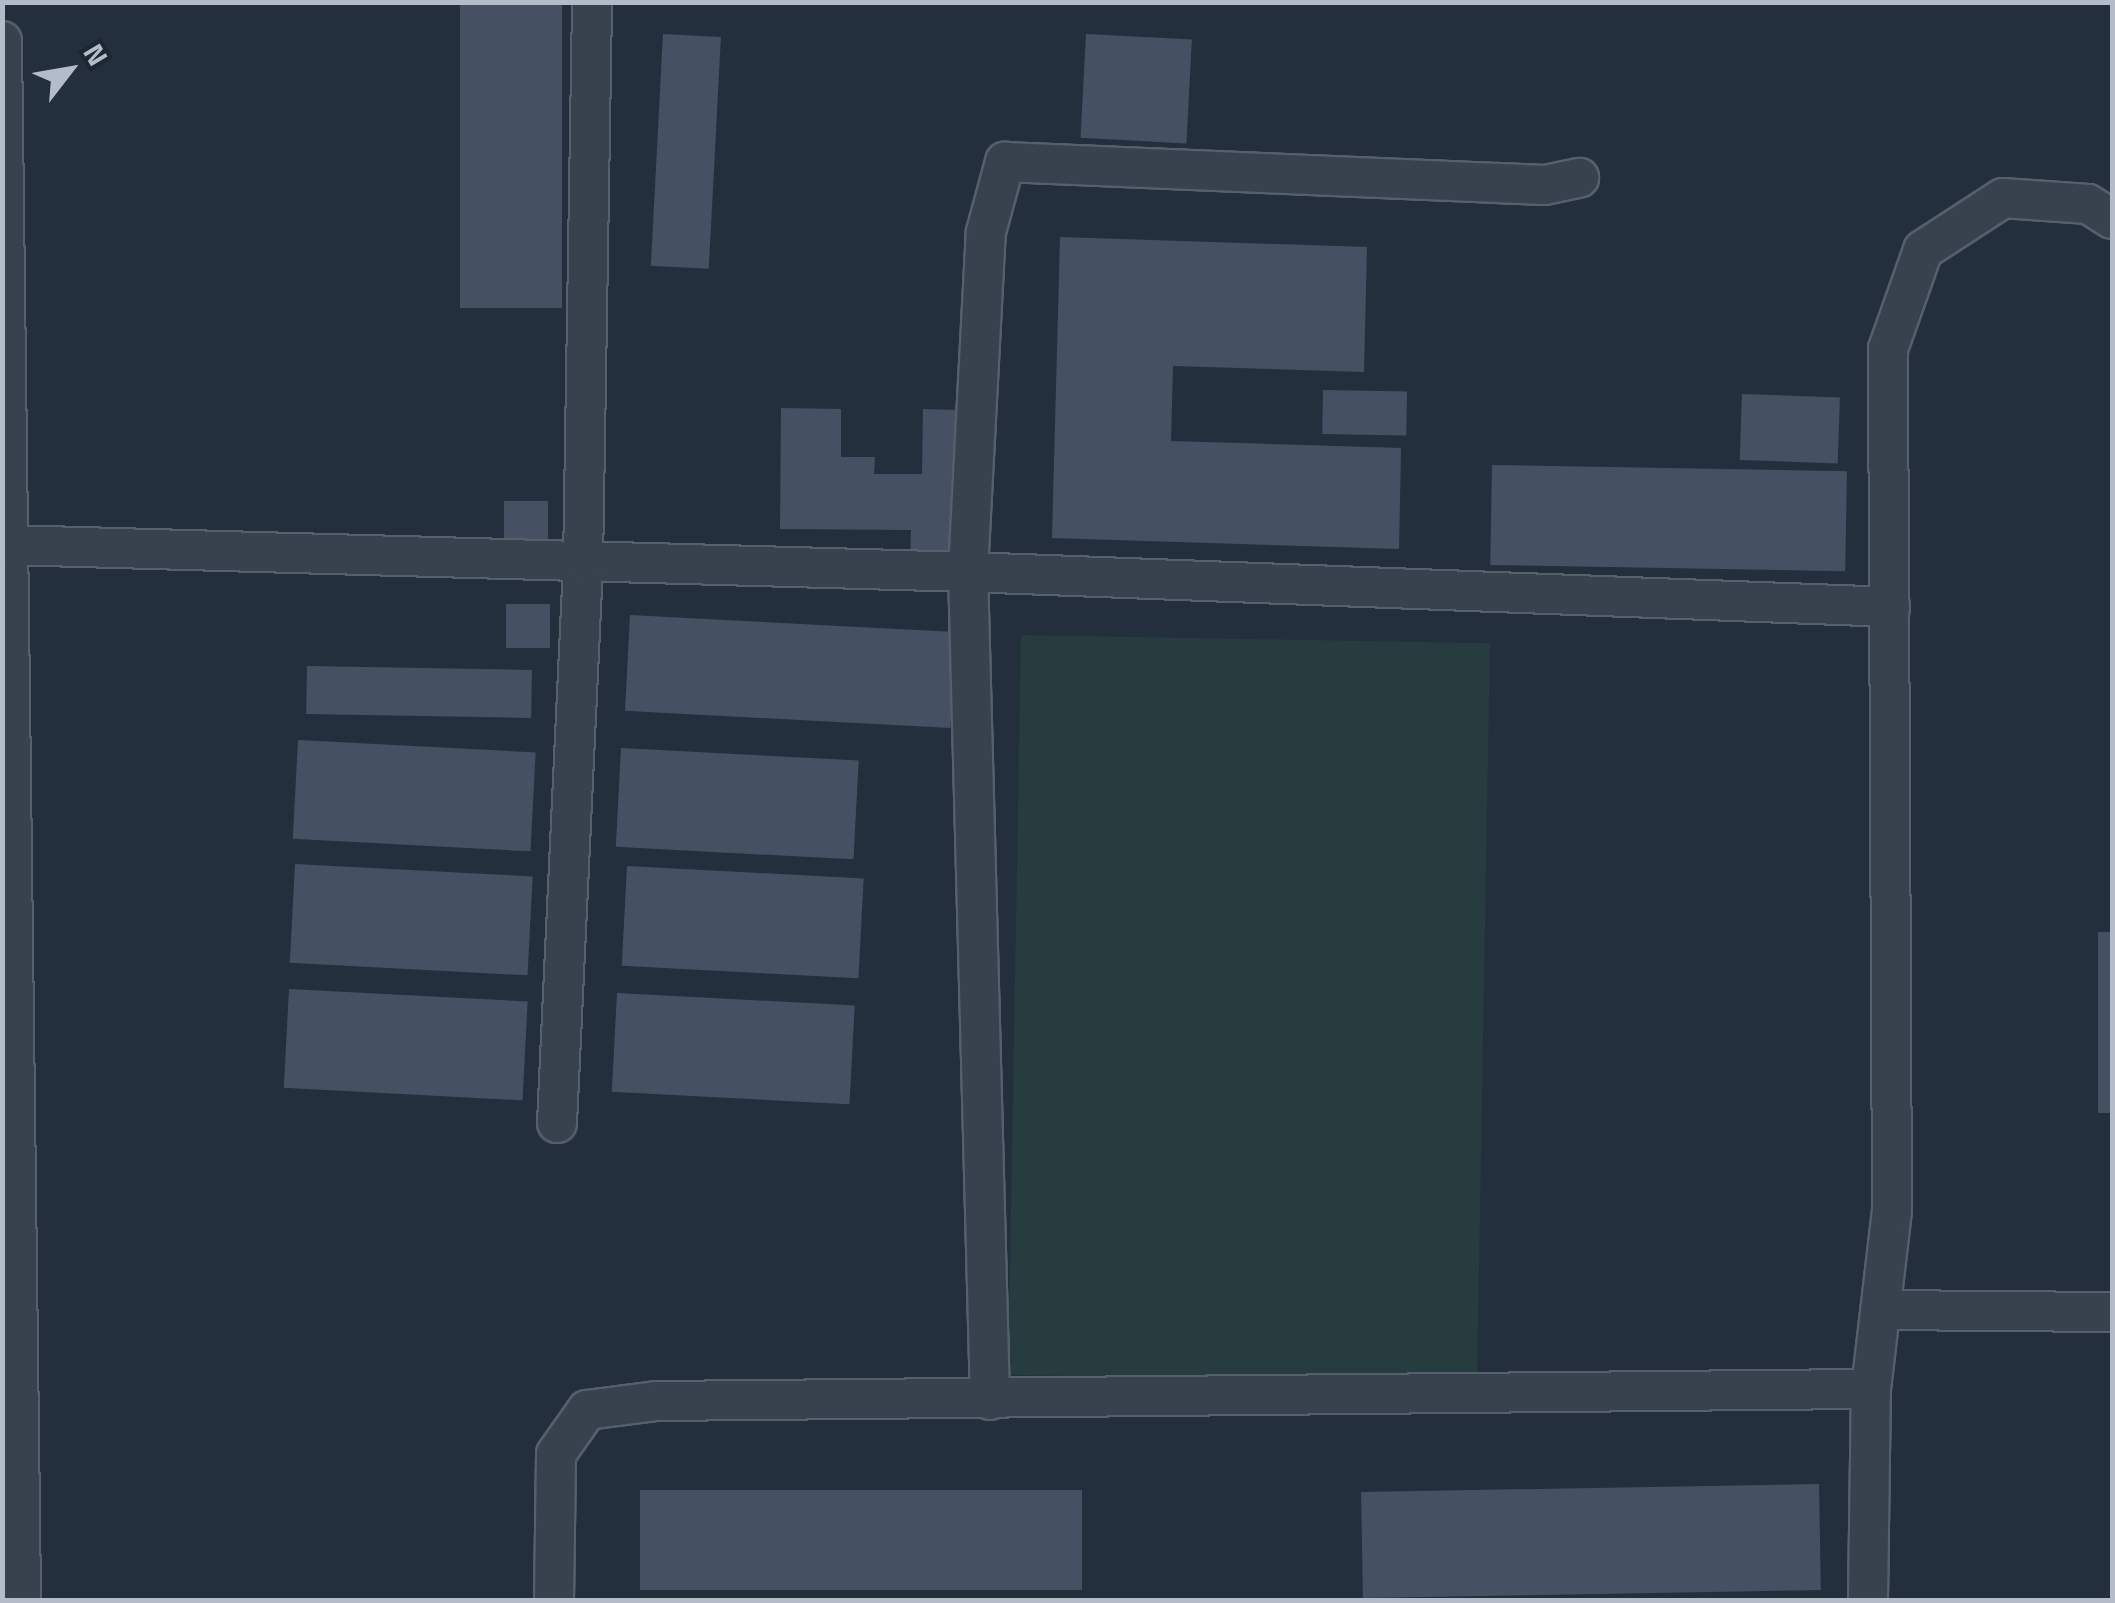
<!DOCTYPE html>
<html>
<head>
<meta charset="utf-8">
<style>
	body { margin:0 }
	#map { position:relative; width:2115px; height:1603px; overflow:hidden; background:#242f3e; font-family:"Titillium Web",sans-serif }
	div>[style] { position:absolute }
	.green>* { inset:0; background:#263c3f; transform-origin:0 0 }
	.building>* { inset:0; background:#455162; transform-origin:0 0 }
	.roads { filter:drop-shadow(2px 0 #565f6c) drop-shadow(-2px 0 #565f6c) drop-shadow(0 2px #565f6c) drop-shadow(0 -2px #565f6c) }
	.minor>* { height:38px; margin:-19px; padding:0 19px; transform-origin:19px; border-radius:19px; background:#38414e }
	span { translate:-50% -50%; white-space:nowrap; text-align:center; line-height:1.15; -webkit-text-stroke:9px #1d2633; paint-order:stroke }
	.frame { position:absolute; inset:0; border:5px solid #b4bcc9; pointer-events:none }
	.north { position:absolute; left:20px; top:20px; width:100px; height:100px; -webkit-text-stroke:8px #1d2633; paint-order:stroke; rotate:59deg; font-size:28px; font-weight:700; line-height:40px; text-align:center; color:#b4bcc9 }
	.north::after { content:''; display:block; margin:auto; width:35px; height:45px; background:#b4bcc9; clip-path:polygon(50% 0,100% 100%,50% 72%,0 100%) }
</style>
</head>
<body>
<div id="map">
	<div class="green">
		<i style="left:1021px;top:635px;width:469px;height:740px;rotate:1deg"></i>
	</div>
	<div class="building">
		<i style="left:460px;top:2px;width:102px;height:306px"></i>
		<i style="left:663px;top:34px;width:58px;height:232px;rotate:3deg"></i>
		<i style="left:1086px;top:34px;width:106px;height:104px;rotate:3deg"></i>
		<i style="clip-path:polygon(1060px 237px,1367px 247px,1364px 372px,1173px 366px,1171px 441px,1401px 448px,1399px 549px,1052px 538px)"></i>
		<i style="left:1323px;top:390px;width:84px;height:44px;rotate:1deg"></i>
		<i style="left:1742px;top:394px;width:98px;height:66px;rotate:2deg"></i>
		<i style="clip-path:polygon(781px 408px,841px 409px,841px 457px,875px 457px,874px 474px,922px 474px,923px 409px,958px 410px,957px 563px,910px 563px,911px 530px,780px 529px)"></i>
		<i style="left:1492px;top:465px;width:355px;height:100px;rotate:1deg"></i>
		<i style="left:504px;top:501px;width:44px;height:45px"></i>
		<i style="left:506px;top:604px;width:44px;height:44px"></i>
		<i style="left:630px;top:615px;width:326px;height:96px;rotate:3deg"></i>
		<i style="left:307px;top:666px;width:225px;height:48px;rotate:1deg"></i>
		<i style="left:298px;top:740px;width:238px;height:99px;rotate:3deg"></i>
		<i style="left:621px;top:748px;width:238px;height:99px;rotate:3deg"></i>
		<i style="left:295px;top:864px;width:238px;height:99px;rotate:3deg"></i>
		<i style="left:627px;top:866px;width:237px;height:100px;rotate:3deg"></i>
		<i style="left:2098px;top:932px;width:14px;height:181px"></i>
		<i style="left:289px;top:989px;width:239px;height:99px;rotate:3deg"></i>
		<i style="left:617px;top:993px;width:238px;height:99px;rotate:3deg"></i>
		<i style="left:1819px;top:1484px;width:106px;height:458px;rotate:89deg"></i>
		<i style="left:640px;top:1490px;width:442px;height:100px"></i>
	</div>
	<div class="roads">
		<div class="minor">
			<i style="left:2px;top:41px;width:1559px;rotate:89.3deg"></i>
			<i style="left:9px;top:545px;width:959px;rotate:1.61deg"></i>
			<i style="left:968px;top:572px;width:923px;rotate:2.17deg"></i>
			<i style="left:557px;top:1123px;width:559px;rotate:-87.33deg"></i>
			<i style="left:583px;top:565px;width:563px;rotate:-89.08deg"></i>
			<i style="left:1881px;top:1310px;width:231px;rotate:0.5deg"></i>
			<i style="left:990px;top:1400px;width:828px;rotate:-91.52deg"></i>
			<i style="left:968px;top:572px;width:340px;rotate:-87deg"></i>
			<i style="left:986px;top:232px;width:73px;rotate:-74.8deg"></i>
			<i style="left:1005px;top:162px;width:540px;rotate:2.44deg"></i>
			<i style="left:1545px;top:185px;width:35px;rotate:-12deg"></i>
			<i style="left:554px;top:1600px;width:146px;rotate:-89.2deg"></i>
			<i style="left:556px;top:1454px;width:54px;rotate:-54.8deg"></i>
			<i style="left:587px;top:1410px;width:70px;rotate:-7.4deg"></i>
			<i style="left:656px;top:1401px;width:1215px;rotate:-0.57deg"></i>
			<i style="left:1868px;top:1600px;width:211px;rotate:-89.2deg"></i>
			<i style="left:1871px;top:1389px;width:179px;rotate:-83.3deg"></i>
			<i style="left:1892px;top:1211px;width:862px;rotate:-90.27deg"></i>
			<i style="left:1888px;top:349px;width:105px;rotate:-70.5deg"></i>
			<i style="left:1923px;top:250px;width:95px;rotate:-33deg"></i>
			<i style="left:2003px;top:198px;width:85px;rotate:4deg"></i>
			<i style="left:2088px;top:204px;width:28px;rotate:32deg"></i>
		</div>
	</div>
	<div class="frame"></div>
	<div class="north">N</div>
</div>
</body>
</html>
